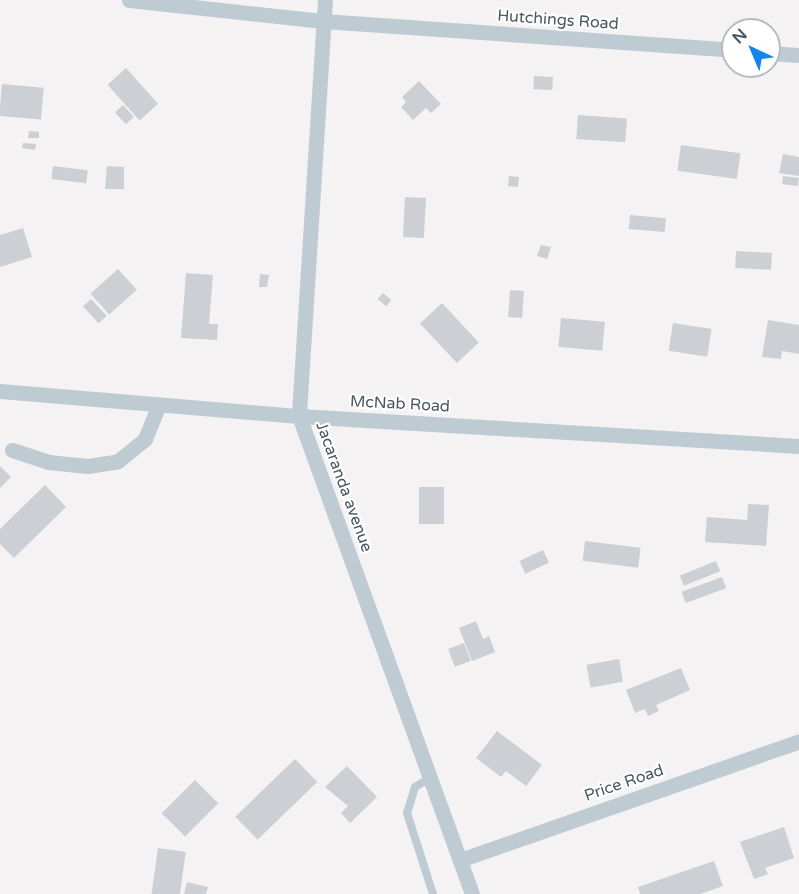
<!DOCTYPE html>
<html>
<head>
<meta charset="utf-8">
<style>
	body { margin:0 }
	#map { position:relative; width:799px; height:894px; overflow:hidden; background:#f4f2f2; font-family:"Varela Round",sans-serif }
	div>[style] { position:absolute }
	.building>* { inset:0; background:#ccd0d4; transform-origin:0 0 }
	.lane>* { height:8px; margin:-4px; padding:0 4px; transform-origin:4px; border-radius:4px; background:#bfcbd2 }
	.street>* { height:15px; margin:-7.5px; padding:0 7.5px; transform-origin:7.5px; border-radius:7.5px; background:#bfcbd2 }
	span { translate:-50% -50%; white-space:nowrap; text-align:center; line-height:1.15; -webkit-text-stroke:4.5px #fff; paint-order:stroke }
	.street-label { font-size:16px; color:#495761 }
	.north { position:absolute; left:721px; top:18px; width:60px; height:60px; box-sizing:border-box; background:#fff; border:2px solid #b6bcc0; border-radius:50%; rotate:316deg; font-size:16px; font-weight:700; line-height:24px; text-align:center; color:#495761 }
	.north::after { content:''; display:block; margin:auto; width:21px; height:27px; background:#1385ee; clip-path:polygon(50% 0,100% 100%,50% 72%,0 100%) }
</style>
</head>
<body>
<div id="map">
	<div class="building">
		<i style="left:126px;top:68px;width:48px;height:25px;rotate:48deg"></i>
		<i style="left:534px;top:76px;width:19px;height:13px;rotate:3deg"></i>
		<i style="clip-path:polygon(419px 81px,441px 104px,431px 113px,426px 108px,413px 120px,401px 107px,406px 102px,402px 97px)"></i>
		<i style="left:2px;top:84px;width:42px;height:32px;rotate:5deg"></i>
		<i style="left:123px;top:105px;width:16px;height:11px;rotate:47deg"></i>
		<i style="left:578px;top:115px;width:49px;height:24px;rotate:4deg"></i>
		<i style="clip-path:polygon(29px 131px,39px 132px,39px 138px,28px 138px)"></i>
		<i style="clip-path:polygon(23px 143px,36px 144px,35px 150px,22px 148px)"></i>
		<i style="left:681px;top:145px;width:60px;height:26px;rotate:8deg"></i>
		<i style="clip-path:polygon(783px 154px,799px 157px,799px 176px,779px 173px)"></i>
		<i style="left:53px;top:166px;width:35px;height:13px;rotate:7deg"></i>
		<i style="clip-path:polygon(107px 166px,124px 167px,124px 189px,105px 189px)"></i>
		<i style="left:509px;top:176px;width:10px;height:10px;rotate:6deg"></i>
		<i style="left:783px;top:176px;width:16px;height:8px;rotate:7deg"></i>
		<i style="left:405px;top:197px;width:21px;height:40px;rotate:3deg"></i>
		<i style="left:630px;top:215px;width:36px;height:14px;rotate:5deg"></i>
		<i style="clip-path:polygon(23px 228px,32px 257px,0 267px,0 235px)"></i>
		<i style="clip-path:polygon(541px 245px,551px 247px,547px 259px,537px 256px)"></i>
		<i style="left:736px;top:251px;width:36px;height:17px;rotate:3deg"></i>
		<i style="left:118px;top:269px;width:28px;height:37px;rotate:48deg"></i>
		<i style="clip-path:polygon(186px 273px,213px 275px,209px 324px,218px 324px,217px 340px,181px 338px)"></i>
		<i style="clip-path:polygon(260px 274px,269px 275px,267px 287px,259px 287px)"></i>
		<i style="left:510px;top:290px;width:14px;height:27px;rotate:4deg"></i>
		<i style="left:383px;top:293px;width:11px;height:8px;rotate:41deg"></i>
		<i style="left:91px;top:299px;width:23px;height:11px;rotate:47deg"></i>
		<i style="left:442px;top:303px;width:54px;height:30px;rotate:47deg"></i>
		<i style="left:561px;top:318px;width:44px;height:29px;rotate:5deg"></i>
		<i style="clip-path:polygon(768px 320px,799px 325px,799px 354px,782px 351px,781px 359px,762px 357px)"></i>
		<i style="left:673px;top:323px;width:39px;height:28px;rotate:9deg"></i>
		<i style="clip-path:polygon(0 466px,11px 477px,0 488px)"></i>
		<i style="clip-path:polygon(45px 485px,66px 507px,14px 558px,0 544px,0 529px)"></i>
		<i style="left:419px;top:487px;width:25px;height:37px"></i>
		<i style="clip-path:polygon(748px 504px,769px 505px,766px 546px,705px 542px,707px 517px,747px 520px)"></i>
		<i style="left:585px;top:541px;width:56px;height:20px;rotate:7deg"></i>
		<i style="left:543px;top:550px;width:14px;height:26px;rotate:65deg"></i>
		<i style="left:716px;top:561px;width:11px;height:39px;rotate:68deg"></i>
		<i style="left:722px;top:577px;width:12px;height:43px;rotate:70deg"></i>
		<i style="clip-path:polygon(476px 621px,483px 639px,489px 636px,495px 652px,472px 661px,459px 628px)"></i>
		<i style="left:464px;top:643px;width:19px;height:17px;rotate:69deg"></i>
		<i style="left:619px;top:659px;width:23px;height:33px;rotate:80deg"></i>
		<i style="clip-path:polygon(681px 668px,690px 690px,656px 705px,659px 711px,648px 716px,645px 709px,635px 713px,626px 690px)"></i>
		<i style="clip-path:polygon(497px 731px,542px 765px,526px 786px,506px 771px,501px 777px,476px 758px)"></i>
		<i style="left:295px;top:759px;width:32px;height:83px;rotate:46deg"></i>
		<i style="clip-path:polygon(347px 766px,377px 797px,350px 823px,341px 813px,348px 806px,325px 787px)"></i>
		<i style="left:195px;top:780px;width:33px;height:47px;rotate:45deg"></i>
		<i style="clip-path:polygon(784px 827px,794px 858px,765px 868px,768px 874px,754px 879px,740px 842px)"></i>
		<i style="left:158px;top:848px;width:28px;height:47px;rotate:8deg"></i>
		<i style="clip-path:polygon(714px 861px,723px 886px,700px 894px,640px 894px,638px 887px)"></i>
		<i style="clip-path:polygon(187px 882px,208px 887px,206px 894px,184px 894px)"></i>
	</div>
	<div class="lane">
		<i style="left:430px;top:778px;width:17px;rotate:149deg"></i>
		<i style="left:415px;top:787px;width:27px;rotate:107deg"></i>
		<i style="left:407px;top:813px;width:85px;rotate:72.2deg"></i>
	</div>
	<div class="street">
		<i style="left:129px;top:0;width:195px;rotate:6.2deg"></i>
		<i style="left:323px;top:21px;width:411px;rotate:4deg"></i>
		<i style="left:325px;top:0;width:417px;rotate:93.6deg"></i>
		<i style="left:299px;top:416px;width:508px;rotate:70.1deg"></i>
		<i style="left:769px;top:53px;width:30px;rotate:4deg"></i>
		<i style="left:0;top:391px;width:300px;rotate:4.8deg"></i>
		<i style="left:299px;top:416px;width:501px;rotate:3.43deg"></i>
		<i style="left:12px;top:450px;width:38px;rotate:18deg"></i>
		<i style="left:48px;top:462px;width:40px;rotate:5.7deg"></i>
		<i style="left:88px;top:466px;width:30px;rotate:-9deg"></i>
		<i style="left:118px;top:461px;width:35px;rotate:-39deg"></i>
		<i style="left:145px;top:439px;width:37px;rotate:-68deg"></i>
		<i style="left:460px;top:860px;width:359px;rotate:-19.3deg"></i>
	</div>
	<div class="street-label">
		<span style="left:558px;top:20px;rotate:4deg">Hutchings Road</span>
		<span style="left:400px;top:404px;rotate:3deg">McNab Road</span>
		<span style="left:344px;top:487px;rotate:70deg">Jacaranda avenue</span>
		<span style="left:624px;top:783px;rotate:-19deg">Price Road</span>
	</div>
	<div class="north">N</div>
</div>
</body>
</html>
